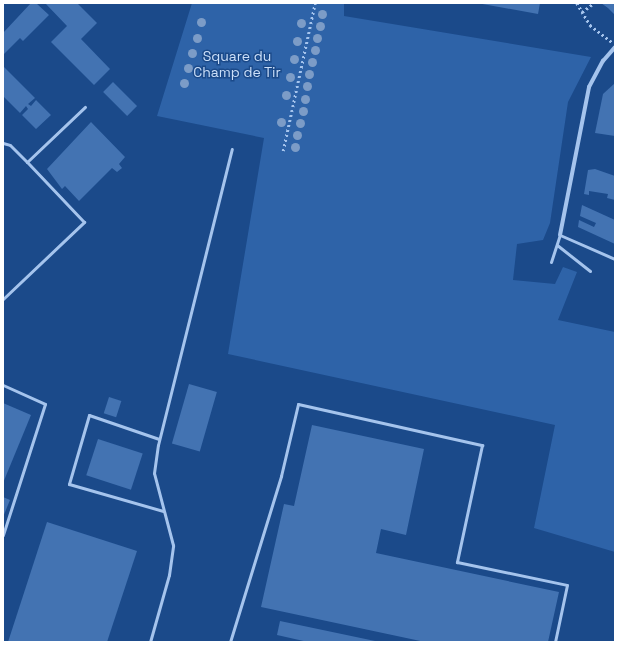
<!DOCTYPE html>
<html>
<head>
<meta charset="utf-8">
<style>
	body { margin:0 }
	#map { position:relative; width:618px; height:645px; overflow:hidden; background:#1b4a8a; font-family:"Space Grotesk",sans-serif }
	div>[style] { position:absolute }
	.green>* { inset:0; background:#2e63a8 }
	.building>* { inset:0; background:#4373b2; transform-origin:0 0 }
	.path>* { height:2.5px; margin-top:-1.25px; transform-origin:0; background:repeating-linear-gradient(90deg,#a5c4ed 0 2px,transparent 0 5px) }
	.lane>* { height:3px; margin:-1.5px; padding:0 1.5px; transform-origin:1.5px; border-radius:1.5px; background:#a5c4ed }
	.street>* { height:4px; margin:-2px; padding:0 2px; transform-origin:2px; border-radius:2px; background:#a5c4ed }
	.trees>* { width:9px; height:9px; margin:-4.5px; border-radius:50%; background:#7c9cc7 }
	span { translate:-50% -50%; white-space:nowrap; text-align:center; line-height:1.15; -webkit-text-stroke:3px #1b4a8a; paint-order:stroke }
	.park-label { font-size:14px; color:#cbdff9 }
	.frame { position:absolute; inset:0; border:4px solid #fff; pointer-events:none }
</style>
</head>
<body>
<div id="map">
	<div class="green">
		<i style="clip-path:polygon(192px 3px,344px 3px,344px 16px,591px 57px,568px 102px,550px 223px,543px 240px,517px 244px,513px 280px,555px 284px,563px 267px,577px 272px,558px 320px,615px 332px,615px 552px,534px 528px,555px 425px,228px 354px,264px 138px,157px 116px)"></i>
	</div>
	<div class="building">
		<i style="clip-path:polygon(31px 3px,36px 3px,49px 15px,23px 41px,20px 38px,3px 55px,3px 33px)"></i>
		<i style="clip-path:polygon(45px 3px,77px 3px,97px 23px,81px 39px,110px 69px,94px 85px,51px 42px,67px 26px)"></i>
		<i style="clip-path:polygon(477px 3px,540px 3px,538px 14px)"></i>
		<i style="clip-path:polygon(601px 3px,615px 3px,615px 15px,608px 8px)"></i>
		<i style="clip-path:polygon(3px 66px,35px 98px,28px 104px,31px 106px,36px 100px,51px 115px,36px 129px,22px 115px,28px 109px,26px 106px,20px 113px,3px 96px)"></i>
		<i style="left:113px;top:82px;width:34px;height:14px;rotate:45deg"></i>
		<i style="clip-path:polygon(615px 83px,615px 136px,595px 133px,603px 94px)"></i>
		<i style="clip-path:polygon(91px 122px,125px 157px,119px 164px,122px 168px,117px 172px,112px 168px,79px 201px,65px 186px,62px 189px,47px 169px)"></i>
		<i style="clip-path:polygon(595px 169px,615px 176px,615px 200px,607px 198px,608px 194px,589px 191px,589px 195px,584px 194px,588px 170px)"></i>
		<i style="clip-path:polygon(582px 205px,615px 220px,615px 244px,578px 227px,579px 220px,594px 227px,596px 223px,580px 216px)"></i>
		<i style="left:189px;top:384px;width:29px;height:62px;rotate:16deg"></i>
		<i style="left:109px;top:397px;width:13px;height:17px;rotate:18deg"></i>
		<i style="clip-path:polygon(3px 403px,31px 415px,3px 483px)"></i>
		<i style="clip-path:polygon(312px 425px,424px 449px,406px 535px,381px 529px,376px 553px,559px 592px,548px 642px,425px 642px,261px 607px,284px 504px,294px 506px)"></i>
		<i style="left:98px;top:439px;width:47px;height:38px;rotate:18deg"></i>
		<i style="clip-path:polygon(3px 497px,10px 500px,3px 517px)"></i>
		<i style="clip-path:polygon(47px 522px,137px 551px,107px 642px,8px 642px)"></i>
		<i style="clip-path:polygon(280px 621px,375px 641px,375px 642px,308px 642px,277px 635px)"></i>
	</div>
	<div class="path">
		<i style="left:577px;top:3px;width:26px;rotate:59deg"></i>
		<i style="left:590px;top:25px;width:28px;rotate:38deg"></i>
		<i style="left:582px;top:12px;width:15px;rotate:-37deg"></i>
		<i style="left:283px;top:151px;width:151px;rotate:-77.8deg"></i>
	</div>
	<div class="lane">
		<i style="left:3px;top:143px;width:7px;rotate:16deg"></i>
		<i style="left:10px;top:145px;width:24px;rotate:45deg"></i>
		<i style="left:27px;top:162px;width:80px;rotate:-43.5deg"></i>
		<i style="left:557px;top:245px;width:42px;rotate:38.2deg"></i>
		<i style="left:551px;top:262px;width:28px;rotate:-72deg"></i>
		<i style="left:560px;top:235px;width:60px;rotate:23.6deg"></i>
		<i style="left:3px;top:299px;width:112px;rotate:-43.5deg"></i>
		<i style="left:84px;top:222px;width:83px;rotate:-133.5deg"></i>
		<i style="left:3px;top:385px;width:46px;rotate:24.3deg"></i>
		<i style="left:45px;top:404px;width:138px;rotate:107.8deg"></i>
		<i style="left:159px;top:439px;width:74px;rotate:-161.1deg"></i>
		<i style="left:89px;top:415px;width:72px;rotate:106.2deg"></i>
		<i style="left:69px;top:484px;width:98px;rotate:16deg"></i>
		<i style="left:150px;top:642px;width:70px;rotate:-74.2deg"></i>
		<i style="left:169px;top:575px;width:30px;rotate:-82deg"></i>
		<i style="left:173px;top:545px;width:74px;rotate:-104.8deg"></i>
		<i style="left:154px;top:473px;width:28px;rotate:-82deg"></i>
		<i style="left:158px;top:445px;width:305px;rotate:-76deg"></i>
		<i style="left:230px;top:642px;width:174px;rotate:-72.9deg"></i>
		<i style="left:281px;top:476px;width:74px;rotate:-76.7deg"></i>
		<i style="left:298px;top:404px;width:189px;rotate:12.6deg"></i>
		<i style="left:482px;top:445px;width:120px;rotate:102.1deg"></i>
		<i style="left:457px;top:562px;width:112px;rotate:11.8deg"></i>
		<i style="left:567px;top:585px;width:58px;rotate:101.9deg"></i>
	</div>
	<div class="street">
		<i style="left:560px;top:235px;width:151px;rotate:-78.9deg"></i>
		<i style="left:589px;top:87px;width:30px;rotate:-62deg"></i>
		<i style="left:603px;top:61px;width:18px;rotate:-49deg"></i>
	</div>
	<div class="trees">
		<i style="left:322px;top:14px"></i>
		<i style="left:201px;top:22px"></i>
		<i style="left:301px;top:23px"></i>
		<i style="left:320px;top:26px"></i>
		<i style="left:197px;top:38px"></i>
		<i style="left:317px;top:38px"></i>
		<i style="left:297px;top:41px"></i>
		<i style="left:315px;top:50px"></i>
		<i style="left:192px;top:53px"></i>
		<i style="left:294px;top:59px"></i>
		<i style="left:312px;top:62px"></i>
		<i style="left:188px;top:68px"></i>
		<i style="left:309px;top:74px"></i>
		<i style="left:290px;top:77px"></i>
		<i style="left:184px;top:83px"></i>
		<i style="left:307px;top:86px"></i>
		<i style="left:286px;top:95px"></i>
		<i style="left:305px;top:99px"></i>
		<i style="left:303px;top:111px"></i>
		<i style="left:281px;top:122px"></i>
		<i style="left:300px;top:123px"></i>
		<i style="left:297px;top:135px"></i>
		<i style="left:295px;top:147px"></i>
	</div>
	<div class="park-label">
		<span style="left:237px;top:64px">Square du<br>Champ de Tir</span>
	</div>
	<div class="frame"></div>
</div>
</body>
</html>
